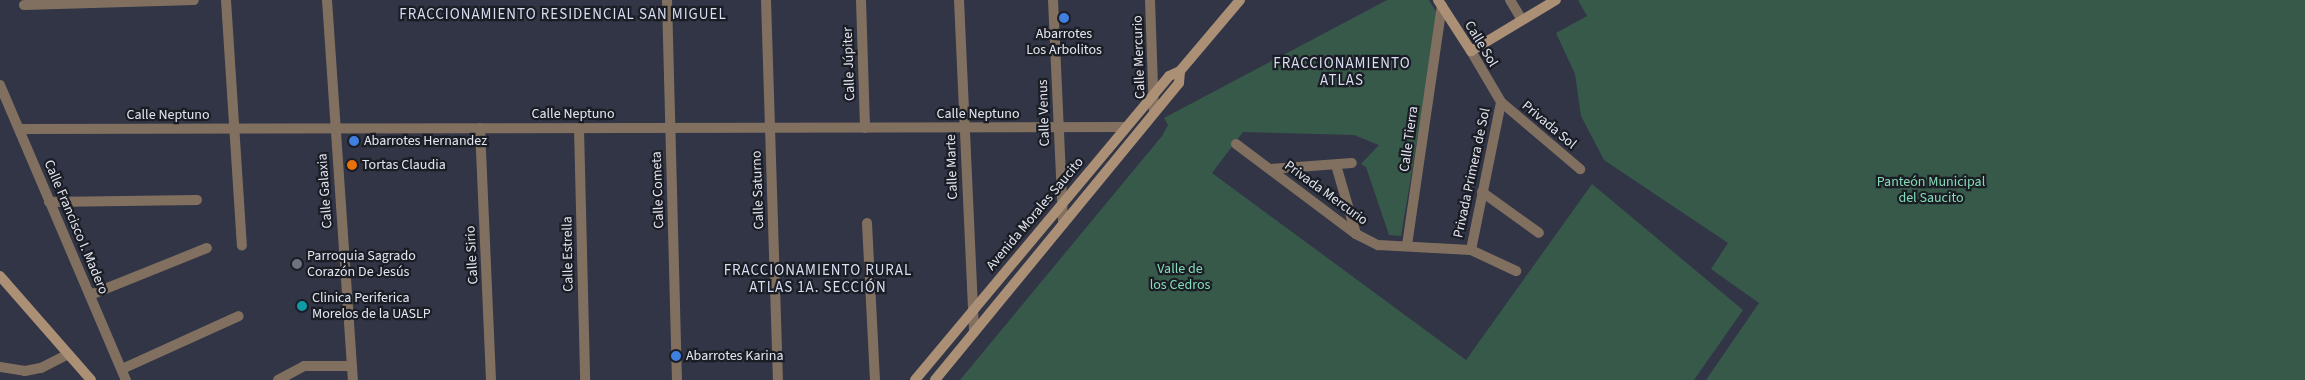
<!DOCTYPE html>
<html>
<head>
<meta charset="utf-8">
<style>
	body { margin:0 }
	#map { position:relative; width:2305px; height:380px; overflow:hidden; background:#313546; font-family:"Source Sans 3",sans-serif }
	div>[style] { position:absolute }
	.green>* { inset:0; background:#37594a }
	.street>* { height:10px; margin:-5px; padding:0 5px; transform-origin:5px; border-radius:5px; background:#817060 }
	.secondary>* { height:10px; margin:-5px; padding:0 5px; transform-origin:5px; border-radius:5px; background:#ab9076 }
	.dots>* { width:14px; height:14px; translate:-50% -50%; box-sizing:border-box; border:2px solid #1b1d25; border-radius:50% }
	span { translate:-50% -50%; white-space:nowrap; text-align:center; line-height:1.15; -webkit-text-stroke:4.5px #1b1d25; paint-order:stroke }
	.poi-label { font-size:14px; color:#e3e6f1 }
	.left { translate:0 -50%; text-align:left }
	.street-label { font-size:14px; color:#e3e6f1 }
	.park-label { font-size:14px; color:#84ddb6 }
	.neighbourhood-label { font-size:15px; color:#d8def3; letter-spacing:1px }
</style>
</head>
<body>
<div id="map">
	<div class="green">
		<i style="clip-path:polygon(1387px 0,1429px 0,1438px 15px,1401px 236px,1389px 235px,1366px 167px,1361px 164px,1379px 145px,1354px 135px,1243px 132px,1212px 173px,1466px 360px,1592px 184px,1743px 310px,1694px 380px,960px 380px,1162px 136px,1168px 125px,1164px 118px)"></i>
		<i style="clip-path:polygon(1578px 0,2305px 0,2305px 380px,1706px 380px,1759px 303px,1711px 269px,1728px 243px,1604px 160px,1581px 116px,1575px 74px,1556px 33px,1587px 16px)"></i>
	</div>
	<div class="street">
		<i style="left:226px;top:0;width:246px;rotate:86.3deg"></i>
		<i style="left:327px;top:0;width:381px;rotate:86.1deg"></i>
		<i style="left:667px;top:0;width:380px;rotate:88.5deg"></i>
		<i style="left:766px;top:0;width:380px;rotate:88.2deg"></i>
		<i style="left:861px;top:0;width:128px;rotate:88.2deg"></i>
		<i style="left:959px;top:0;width:333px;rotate:87.4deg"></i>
		<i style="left:1053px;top:0;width:224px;rotate:87.4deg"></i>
		<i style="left:1150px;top:0;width:113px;rotate:88deg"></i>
		<i style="left:1510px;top:0;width:23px;rotate:59deg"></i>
		<i style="left:24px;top:5px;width:170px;rotate:-1.7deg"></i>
		<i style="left:1471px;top:51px;width:59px;rotate:59.5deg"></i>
		<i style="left:1501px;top:102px;width:104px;rotate:40.3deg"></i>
		<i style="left:0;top:85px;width:321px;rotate:66.9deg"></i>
		<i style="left:480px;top:128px;width:252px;rotate:87.5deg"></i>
		<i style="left:579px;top:128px;width:252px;rotate:88.6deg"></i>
		<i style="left:20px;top:129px;width:1106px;rotate:-0.1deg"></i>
		<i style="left:1236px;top:144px;width:150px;rotate:36.9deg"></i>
		<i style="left:1356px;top:234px;width:25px;rotate:27deg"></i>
		<i style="left:1378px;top:245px;width:93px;rotate:3.1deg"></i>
		<i style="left:1471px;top:250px;width:50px;rotate:25deg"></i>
		<i style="left:1336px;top:165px;width:72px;rotate:73.8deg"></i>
		<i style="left:1270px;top:169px;width:82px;rotate:-4.2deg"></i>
		<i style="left:1482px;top:192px;width:70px;rotate:35.7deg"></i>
		<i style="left:49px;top:202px;width:148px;rotate:-0.8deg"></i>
		<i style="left:867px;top:223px;width:157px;rotate:87.1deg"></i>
		<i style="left:1407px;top:245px;width:242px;rotate:-81.7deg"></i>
		<i style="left:1471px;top:250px;width:151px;rotate:-78.5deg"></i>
		<i style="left:90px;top:295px;width:126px;rotate:-21.9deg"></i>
		<i style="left:0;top:367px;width:25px;rotate:9deg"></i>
		<i style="left:25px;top:371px;width:16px;rotate:-11deg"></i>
		<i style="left:41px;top:368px;width:30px;rotate:-27deg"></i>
		<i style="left:122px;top:369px;width:128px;rotate:-24.4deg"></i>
		<i style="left:278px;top:380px;width:30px;rotate:-28deg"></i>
		<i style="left:304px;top:366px;width:48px"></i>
	</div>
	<div class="secondary">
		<i style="left:1438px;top:0;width:61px;rotate:57.1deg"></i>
		<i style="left:1471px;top:51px;width:99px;rotate:-31deg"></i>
		<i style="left:0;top:276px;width:138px;rotate:48.8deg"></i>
		<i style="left:915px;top:380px;width:396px;rotate:-50.1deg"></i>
		<i style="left:1169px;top:76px;width:12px;rotate:-24deg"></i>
		<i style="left:1180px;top:71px;width:93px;rotate:-49.8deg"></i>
		<i style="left:935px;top:380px;width:384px;rotate:-50.6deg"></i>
		<i style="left:1179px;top:83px;width:12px;rotate:-85deg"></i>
	</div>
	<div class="dots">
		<i style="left:1064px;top:18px;background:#3f7fe0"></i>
		<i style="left:354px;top:141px;background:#3f7fe0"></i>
		<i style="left:352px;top:165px;background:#e8710a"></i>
		<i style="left:297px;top:264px;background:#6b7280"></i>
		<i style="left:302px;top:306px;background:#0f9aa8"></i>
		<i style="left:676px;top:356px;background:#3f7fe0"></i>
	</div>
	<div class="poi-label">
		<span style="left:1064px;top:42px">Abarrotes<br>Los Arbolitos</span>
		<span class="left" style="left:364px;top:141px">Abarrotes Hernandez</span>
		<span class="left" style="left:362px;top:165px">Tortas Claudia</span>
		<span class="left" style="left:307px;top:264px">Parroquia Sagrado<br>Corazón De Jesús</span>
		<span class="left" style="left:312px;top:306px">Clinica Periferica<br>Morelos de la UASLP</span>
		<span class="left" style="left:686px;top:356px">Abarrotes Karina</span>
	</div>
	<div class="street-label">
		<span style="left:1481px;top:44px;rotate:59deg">Calle Sol</span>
		<span style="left:1139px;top:57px;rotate:-92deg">Calle Mercurio</span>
		<span style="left:849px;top:64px;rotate:-92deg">Calle Júpiter</span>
		<span style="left:1044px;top:113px;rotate:-92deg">Calle Venus</span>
		<span style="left:573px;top:114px">Calle Neptuno</span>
		<span style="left:978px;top:114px">Calle Neptuno</span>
		<span style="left:168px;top:115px">Calle Neptuno</span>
		<span style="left:1549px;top:125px;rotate:40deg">Privada Sol</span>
		<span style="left:1409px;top:139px;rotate:-82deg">Calle Tierra</span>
		<span style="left:952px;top:167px;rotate:-92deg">Calle Marte</span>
		<span style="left:1472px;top:173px;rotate:-78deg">Privada Primera de Sol</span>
		<span style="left:658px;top:190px;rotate:-92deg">Calle Cometa</span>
		<span style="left:758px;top:190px;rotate:-92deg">Calle Saturno</span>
		<span style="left:325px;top:191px;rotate:-94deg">Calle Galaxia</span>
		<span style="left:1326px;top:193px;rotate:36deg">Privada Mercurio</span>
		<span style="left:1035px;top:214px;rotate:-50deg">Avenida Morales Saucito</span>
		<span style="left:76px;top:227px;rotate:67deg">Calle Francisco I. Madero</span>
		<span style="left:568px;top:254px;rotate:-91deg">Calle Estrella</span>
		<span style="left:472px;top:255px;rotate:-93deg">Calle Sirio</span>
	</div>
	<div class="park-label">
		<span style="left:1931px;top:190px">Panteón Municipal<br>del Saucito</span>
		<span style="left:1180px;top:277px">Valle de<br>los Cedros</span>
	</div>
	<div class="neighbourhood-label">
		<span style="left:563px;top:15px">FRACCIONAMIENTO RESIDENCIAL SAN MIGUEL</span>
		<span style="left:1342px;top:72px">FRACCIONAMIENTO<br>ATLAS</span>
		<span style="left:818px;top:279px">FRACCIONAMIENTO RURAL<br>ATLAS 1A. SECCIÓN</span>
	</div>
</div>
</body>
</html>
